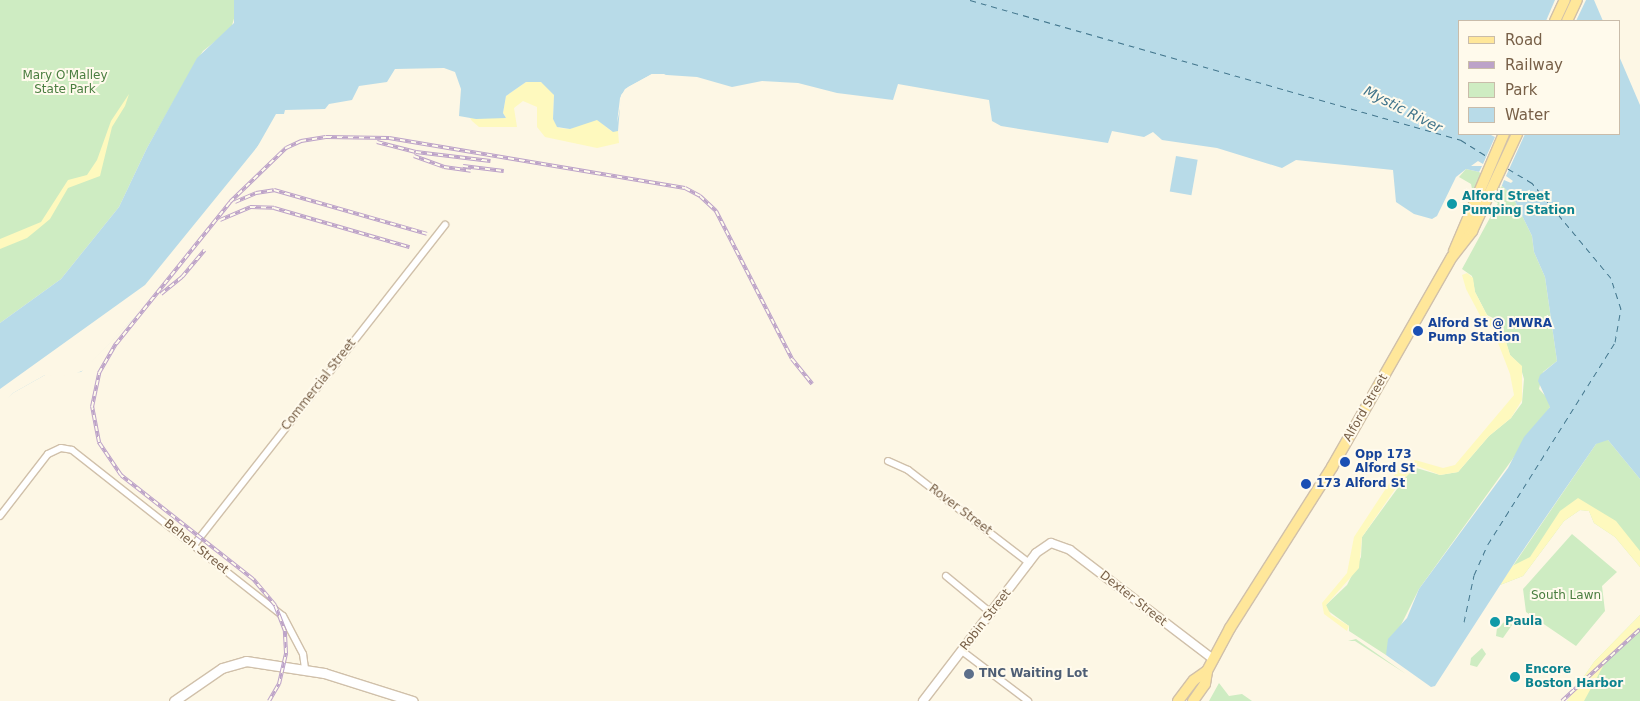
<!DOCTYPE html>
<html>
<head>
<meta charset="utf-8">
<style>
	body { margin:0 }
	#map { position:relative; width:1640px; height:701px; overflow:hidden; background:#fdf7e5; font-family:"DejaVu Sans",sans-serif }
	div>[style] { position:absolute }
	.green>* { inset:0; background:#ceecc2 }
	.sand>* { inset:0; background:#fef9be }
	.water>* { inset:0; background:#b8dbe8; transform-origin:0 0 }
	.pier>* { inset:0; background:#fdf7e5 }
	.ferry>* { height:1px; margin-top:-0.5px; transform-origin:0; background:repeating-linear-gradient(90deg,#41758c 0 6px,transparent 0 11px) }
	.roads { filter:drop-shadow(1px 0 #d0c0aa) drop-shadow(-1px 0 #d0c0aa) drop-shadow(0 1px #d0c0aa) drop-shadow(0 -1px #d0c0aa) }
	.minor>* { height:6px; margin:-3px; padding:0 3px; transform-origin:3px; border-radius:3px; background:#fff }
	.tertiary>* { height:8px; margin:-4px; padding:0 4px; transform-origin:4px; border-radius:4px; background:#fff }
	.secondary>* { height:9px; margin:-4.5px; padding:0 4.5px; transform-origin:4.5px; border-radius:4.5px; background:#fff }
	.primary>* { height:10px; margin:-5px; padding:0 5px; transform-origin:5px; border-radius:5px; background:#ffe79a }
	.rail>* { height:4px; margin-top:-2px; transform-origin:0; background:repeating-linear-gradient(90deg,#fffaec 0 5.5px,#bca2c8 0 11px); box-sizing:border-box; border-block:1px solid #bca2c8 }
	.dots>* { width:14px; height:14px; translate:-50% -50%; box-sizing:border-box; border:2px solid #fffaec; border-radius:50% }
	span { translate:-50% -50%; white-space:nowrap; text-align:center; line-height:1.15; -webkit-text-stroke:4px #fffaec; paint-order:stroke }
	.park-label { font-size:12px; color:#4a7e40 }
	.culture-label { font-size:12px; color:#0d838f; font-weight:700 }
	.left { translate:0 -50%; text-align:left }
	.transit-label { font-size:12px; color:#164399; font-weight:700 }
	.street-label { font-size:12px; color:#786048 }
	.service-label { font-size:12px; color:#4e5e75; font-weight:700 }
	.water-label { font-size:14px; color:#41758c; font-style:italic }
	.legend { position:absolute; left:1458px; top:20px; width:162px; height:115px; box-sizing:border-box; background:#fffaec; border:1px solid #c9bcaa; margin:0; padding:6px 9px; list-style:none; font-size:15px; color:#786048 }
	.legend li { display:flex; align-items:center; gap:10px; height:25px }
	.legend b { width:25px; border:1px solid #c9bcaa }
</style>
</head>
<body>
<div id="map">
	<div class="green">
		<i style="clip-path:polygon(0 0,234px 0,235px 15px,231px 29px,203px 51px,193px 67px,147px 148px,119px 207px,61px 279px,0 323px)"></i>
		<i style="clip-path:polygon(1466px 169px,1489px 174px,1512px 195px,1532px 236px,1534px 252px,1545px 277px,1557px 361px,1543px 372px,1539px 389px,1549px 400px,1550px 407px,1419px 589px,1386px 655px,1349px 631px,1349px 626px,1327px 610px,1326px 605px,1347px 585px,1361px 557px,1362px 537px,1413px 467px,1440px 475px,1458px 472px,1489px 436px,1511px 418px,1522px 403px,1524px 379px,1520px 365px,1510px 355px,1499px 321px,1487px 315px,1475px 292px,1472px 276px,1462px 269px,1498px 203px,1472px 189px,1471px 184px,1459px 177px)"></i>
		<i style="clip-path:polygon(1603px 439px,1608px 440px,1640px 479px,1640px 567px,1615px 537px,1594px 523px,1589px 511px,1580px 510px,1564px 521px,1523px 576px,1500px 585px,1596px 444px)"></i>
		<i style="clip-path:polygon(1572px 534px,1617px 572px,1602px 586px,1605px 611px,1576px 646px,1526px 612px,1523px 589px)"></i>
		<i style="clip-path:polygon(1640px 615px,1640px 701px,1567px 701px,1594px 662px)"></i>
		<i style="clip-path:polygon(1508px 619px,1512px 625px,1503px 638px,1496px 636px,1497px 628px)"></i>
		<i style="clip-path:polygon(1356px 639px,1406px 674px,1355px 641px,1348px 641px)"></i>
		<i style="clip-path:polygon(1482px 648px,1486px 654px,1477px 667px,1470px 665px,1471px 658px)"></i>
		<i style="clip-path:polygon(1219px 683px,1229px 696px,1242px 694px,1252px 701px,1209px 701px)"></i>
	</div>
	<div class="sand">
		<i style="clip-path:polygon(526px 82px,541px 82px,549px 86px,554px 95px,553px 119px,559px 128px,570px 129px,588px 120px,598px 120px,611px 131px,618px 131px,619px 143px,597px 148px,545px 137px,537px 127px,537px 107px,523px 101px,514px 108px,517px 127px,479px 127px,472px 121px,470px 118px,506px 118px,503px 113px,506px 96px)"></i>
		<i style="clip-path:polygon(129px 94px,125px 106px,112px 127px,100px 176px,68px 188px,50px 219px,38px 229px,27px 238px,0 249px,0 239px,41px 222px,68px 180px,87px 175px,97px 160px,111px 121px)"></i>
		<i style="clip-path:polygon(1467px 273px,1473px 278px,1475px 292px,1488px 317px,1501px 324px,1510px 355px,1522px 366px,1522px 400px,1511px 418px,1489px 436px,1458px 472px,1440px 475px,1417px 466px,1398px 485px,1362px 537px,1359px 568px,1326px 605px,1331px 615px,1349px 626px,1347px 631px,1324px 614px,1322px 603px,1347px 573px,1354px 537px,1398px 470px,1415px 460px,1443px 468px,1455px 465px,1514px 395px,1510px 374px,1492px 327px,1483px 321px,1466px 289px,1462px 275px)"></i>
		<i style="clip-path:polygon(1578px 498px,1616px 521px,1640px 551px,1640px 567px,1615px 537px,1594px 523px,1589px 511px,1580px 510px,1564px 521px,1523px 576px,1500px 585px,1512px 566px,1530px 557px,1560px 511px)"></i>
		<i style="clip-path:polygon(1640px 615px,1640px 627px,1607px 659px,1584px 701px,1567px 701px,1594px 662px)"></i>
	</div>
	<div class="water">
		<i style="clip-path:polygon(234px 0,1594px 0,1603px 21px,1459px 21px,1459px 134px,1619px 134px,1619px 56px,1640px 105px,1640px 479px,1608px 440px,1596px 444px,1517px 559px,1435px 686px,1431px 687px,1386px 655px,1388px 639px,1407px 618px,1419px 589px,1508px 468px,1524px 437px,1550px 407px,1538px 381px,1540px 375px,1557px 361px,1545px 277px,1534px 252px,1532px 236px,1512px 195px,1489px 174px,1466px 169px,1456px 177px,1437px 216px,1432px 219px,1414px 214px,1396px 202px,1393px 170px,1296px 160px,1282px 168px,1217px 148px,1162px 140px,1153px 132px,1144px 137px,1112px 131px,1108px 143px,1001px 126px,992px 121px,989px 100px,898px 84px,893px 100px,837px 93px,798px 83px,762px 81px,732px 87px,697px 77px,652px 74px,628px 87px,621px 95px,618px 131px,613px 132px,597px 120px,570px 129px,557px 127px,553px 119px,554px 95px,541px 82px,526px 82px,506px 96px,503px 113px,506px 118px,476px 119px,459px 116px,461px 89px,455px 72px,444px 68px,395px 69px,387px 82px,359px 86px,352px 100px,329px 104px,325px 109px,285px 110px,284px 114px,276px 114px,255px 151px,158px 275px,136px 316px,81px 372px,45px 375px,13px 393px,0 406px,0 323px,61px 279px,119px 207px,147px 148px,197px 58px,234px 23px)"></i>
		<i style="left:1176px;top:156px;width:22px;height:36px;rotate:10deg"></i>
	</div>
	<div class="pier">
		<i style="clip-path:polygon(1555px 0,1586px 0,1576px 21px,1546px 21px)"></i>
		<i style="clip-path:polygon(652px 74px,664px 74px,669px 77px,653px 76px,629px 89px,622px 99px,617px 123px,620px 98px,625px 89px)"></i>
		<i style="clip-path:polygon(1489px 134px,1525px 134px,1506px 176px,1513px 181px,1511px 183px,1504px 180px,1501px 188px,1479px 172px,1482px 166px,1471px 166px,1478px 161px,1483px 164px,1495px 137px)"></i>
		<i style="clip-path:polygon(262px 141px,257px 153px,240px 177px,171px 260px,136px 316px,84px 370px,70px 376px,45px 375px,13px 393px,0 408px,0 389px,145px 285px)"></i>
	</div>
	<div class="ferry">
		<i style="left:970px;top:0;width:511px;rotate:15.91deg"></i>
		<i style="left:1461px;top:140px;width:32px;rotate:32deg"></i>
		<i style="left:1464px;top:622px;width:48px;rotate:-78deg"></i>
		<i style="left:1474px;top:575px;width:34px;rotate:-66deg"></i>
		<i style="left:1488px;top:544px;width:239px;rotate:-57.8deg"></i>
		<i style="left:1615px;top:342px;width:34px;rotate:-80deg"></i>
		<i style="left:1621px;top:309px;width:33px;rotate:-108deg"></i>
		<i style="left:1611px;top:278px;width:124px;rotate:-129.7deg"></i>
		<i style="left:1532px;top:183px;width:29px;rotate:-149deg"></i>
	</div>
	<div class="roads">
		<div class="minor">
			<i style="left:888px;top:461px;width:22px;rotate:24deg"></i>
			<i style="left:908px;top:470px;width:153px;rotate:37.5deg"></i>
			<i style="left:0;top:516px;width:78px;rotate:-52.3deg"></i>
			<i style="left:48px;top:454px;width:14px;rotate:-25deg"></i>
			<i style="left:61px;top:448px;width:11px;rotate:10deg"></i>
			<i style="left:72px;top:450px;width:268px;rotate:38.2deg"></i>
			<i style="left:283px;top:616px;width:43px;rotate:62.2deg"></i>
			<i style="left:303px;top:654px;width:15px;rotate:82deg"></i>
			<i style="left:194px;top:545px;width:407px;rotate:-51.9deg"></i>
			<i style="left:946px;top:576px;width:58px;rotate:39.4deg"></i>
			<i style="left:962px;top:651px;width:83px;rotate:37.1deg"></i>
		</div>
		<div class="tertiary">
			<i style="left:923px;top:701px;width:186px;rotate:-52.6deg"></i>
			<i style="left:1036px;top:553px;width:18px;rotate:-34deg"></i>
			<i style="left:1051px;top:543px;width:20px;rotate:20deg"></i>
			<i style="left:1070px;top:550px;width:180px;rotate:37.3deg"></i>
		</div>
		<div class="secondary">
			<i style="left:174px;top:701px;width:58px;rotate:-34.5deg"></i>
			<i style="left:222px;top:668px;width:25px;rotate:-16deg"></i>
			<i style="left:246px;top:661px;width:79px;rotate:8.7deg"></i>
			<i style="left:324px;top:673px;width:93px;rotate:17.5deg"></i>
		</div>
		<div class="primary">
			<i style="left:1555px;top:21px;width:23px;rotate:-65deg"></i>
			<i style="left:1567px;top:21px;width:23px;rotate:-65deg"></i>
			<i style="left:1454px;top:251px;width:127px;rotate:-66.9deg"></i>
			<i style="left:1178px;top:701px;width:26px;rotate:-53deg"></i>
			<i style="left:1194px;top:680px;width:16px;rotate:-35deg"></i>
			<i style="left:1193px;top:701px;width:21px;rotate:-55deg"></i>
			<i style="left:1205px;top:684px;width:13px;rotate:-81deg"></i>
			<i style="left:1207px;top:671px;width:49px;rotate:-61.9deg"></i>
			<i style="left:1230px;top:628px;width:191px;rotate:-57.6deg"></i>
			<i style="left:1332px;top:467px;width:242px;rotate:-60.3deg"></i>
			<i style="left:1452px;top:257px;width:33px;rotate:-52deg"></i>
			<i style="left:1472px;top:231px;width:107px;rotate:-65.1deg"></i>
		</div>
	</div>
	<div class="rail">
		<i style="left:377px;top:142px;width:40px;rotate:14.4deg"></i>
		<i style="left:416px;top:152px;width:75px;rotate:6.9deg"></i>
		<i style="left:414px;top:156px;width:32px;rotate:20deg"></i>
		<i style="left:444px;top:167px;width:27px;rotate:8deg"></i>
		<i style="left:463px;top:166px;width:41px;rotate:7deg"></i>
		<i style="left:235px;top:202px;width:23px;rotate:-23deg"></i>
		<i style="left:256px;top:193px;width:18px;rotate:-9deg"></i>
		<i style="left:274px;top:190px;width:159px;rotate:16deg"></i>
		<i style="left:220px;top:220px;width:33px;rotate:-23deg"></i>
		<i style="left:250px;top:207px;width:24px;rotate:2deg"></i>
		<i style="left:274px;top:208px;width:141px;rotate:16.1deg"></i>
		<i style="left:161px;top:294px;width:27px;rotate:-39deg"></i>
		<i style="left:182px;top:277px;width:35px;rotate:-50deg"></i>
		<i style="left:269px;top:701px;width:20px;rotate:-60deg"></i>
		<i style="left:279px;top:684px;width:32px;rotate:-77deg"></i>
		<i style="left:286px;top:653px;width:22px;rotate:-93deg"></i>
		<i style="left:285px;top:631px;width:28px;rotate:-111deg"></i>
		<i style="left:275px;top:605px;width:34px;rotate:-130deg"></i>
		<i style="left:253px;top:579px;width:168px;rotate:-141.8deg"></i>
		<i style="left:121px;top:475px;width:40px;rotate:-124deg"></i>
		<i style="left:99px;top:442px;width:36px;rotate:-101deg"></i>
		<i style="left:92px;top:407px;width:35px;rotate:-78deg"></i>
		<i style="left:99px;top:373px;width:34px;rotate:-60deg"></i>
		<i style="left:116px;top:344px;width:182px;rotate:-51.2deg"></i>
		<i style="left:230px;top:202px;width:78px;rotate:-44deg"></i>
		<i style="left:286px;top:148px;width:17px;rotate:-25deg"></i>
		<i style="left:301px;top:141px;width:25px;rotate:-9deg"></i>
		<i style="left:326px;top:137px;width:63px;rotate:0.9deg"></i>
		<i style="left:389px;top:138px;width:300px;rotate:9.6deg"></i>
		<i style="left:685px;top:188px;width:17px;rotate:28deg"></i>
		<i style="left:700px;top:196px;width:22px;rotate:43deg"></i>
		<i style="left:716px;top:211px;width:166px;rotate:62.8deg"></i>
		<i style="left:792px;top:359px;width:32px;rotate:51deg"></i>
		<i style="left:1562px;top:701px;width:106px;rotate:-42.7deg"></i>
	</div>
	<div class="dots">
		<i style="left:1452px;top:204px;background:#0f9aa8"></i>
		<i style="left:1418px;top:331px;background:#1a4fb4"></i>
		<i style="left:1345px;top:462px;background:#1a4fb4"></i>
		<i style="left:1306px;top:484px;background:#1a4fb4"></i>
		<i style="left:1495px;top:622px;background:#0f9aa8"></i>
		<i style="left:969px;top:674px;background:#5c6f8a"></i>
		<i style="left:1515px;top:677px;background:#0f9aa8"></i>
	</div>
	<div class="park-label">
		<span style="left:65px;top:83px">Mary O'Malley<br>State Park</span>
		<span style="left:1566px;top:596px">South Lawn</span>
	</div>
	<div class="culture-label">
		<span class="left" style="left:1462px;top:204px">Alford Street<br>Pumping Station</span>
		<span class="left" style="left:1505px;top:622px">Paula</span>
		<span class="left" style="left:1525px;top:677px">Encore<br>Boston Harbor</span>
	</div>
	<div class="transit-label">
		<span class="left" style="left:1428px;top:331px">Alford St @ MWRA<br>Pump Station</span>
		<span class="left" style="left:1355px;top:462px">Opp 173<br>Alford St</span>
		<span class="left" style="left:1316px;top:484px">173 Alford St</span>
	</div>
	<div class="street-label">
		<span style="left:319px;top:385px;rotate:-52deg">Commercial Street</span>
		<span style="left:1366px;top:408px;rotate:-60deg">Alford Street</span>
		<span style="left:960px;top:510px;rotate:37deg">Rover Street</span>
		<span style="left:196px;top:547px;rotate:39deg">Behen Street</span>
		<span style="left:1133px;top:599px;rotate:38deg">Dexter Street</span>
		<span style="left:986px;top:620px;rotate:-52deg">Robin Street</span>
	</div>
	<div class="service-label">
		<span class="left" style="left:979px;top:674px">TNC Waiting Lot</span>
	</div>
	<div class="water-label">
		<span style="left:1403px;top:109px;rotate:27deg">Mystic River</span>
	</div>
	<ul class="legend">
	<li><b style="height:6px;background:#ffe79a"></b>Road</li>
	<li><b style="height:6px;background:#bca2c8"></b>Railway</li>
	<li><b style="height:14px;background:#ceecc2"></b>Park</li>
	<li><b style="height:14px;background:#b8dbe8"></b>Water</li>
	</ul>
</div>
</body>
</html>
